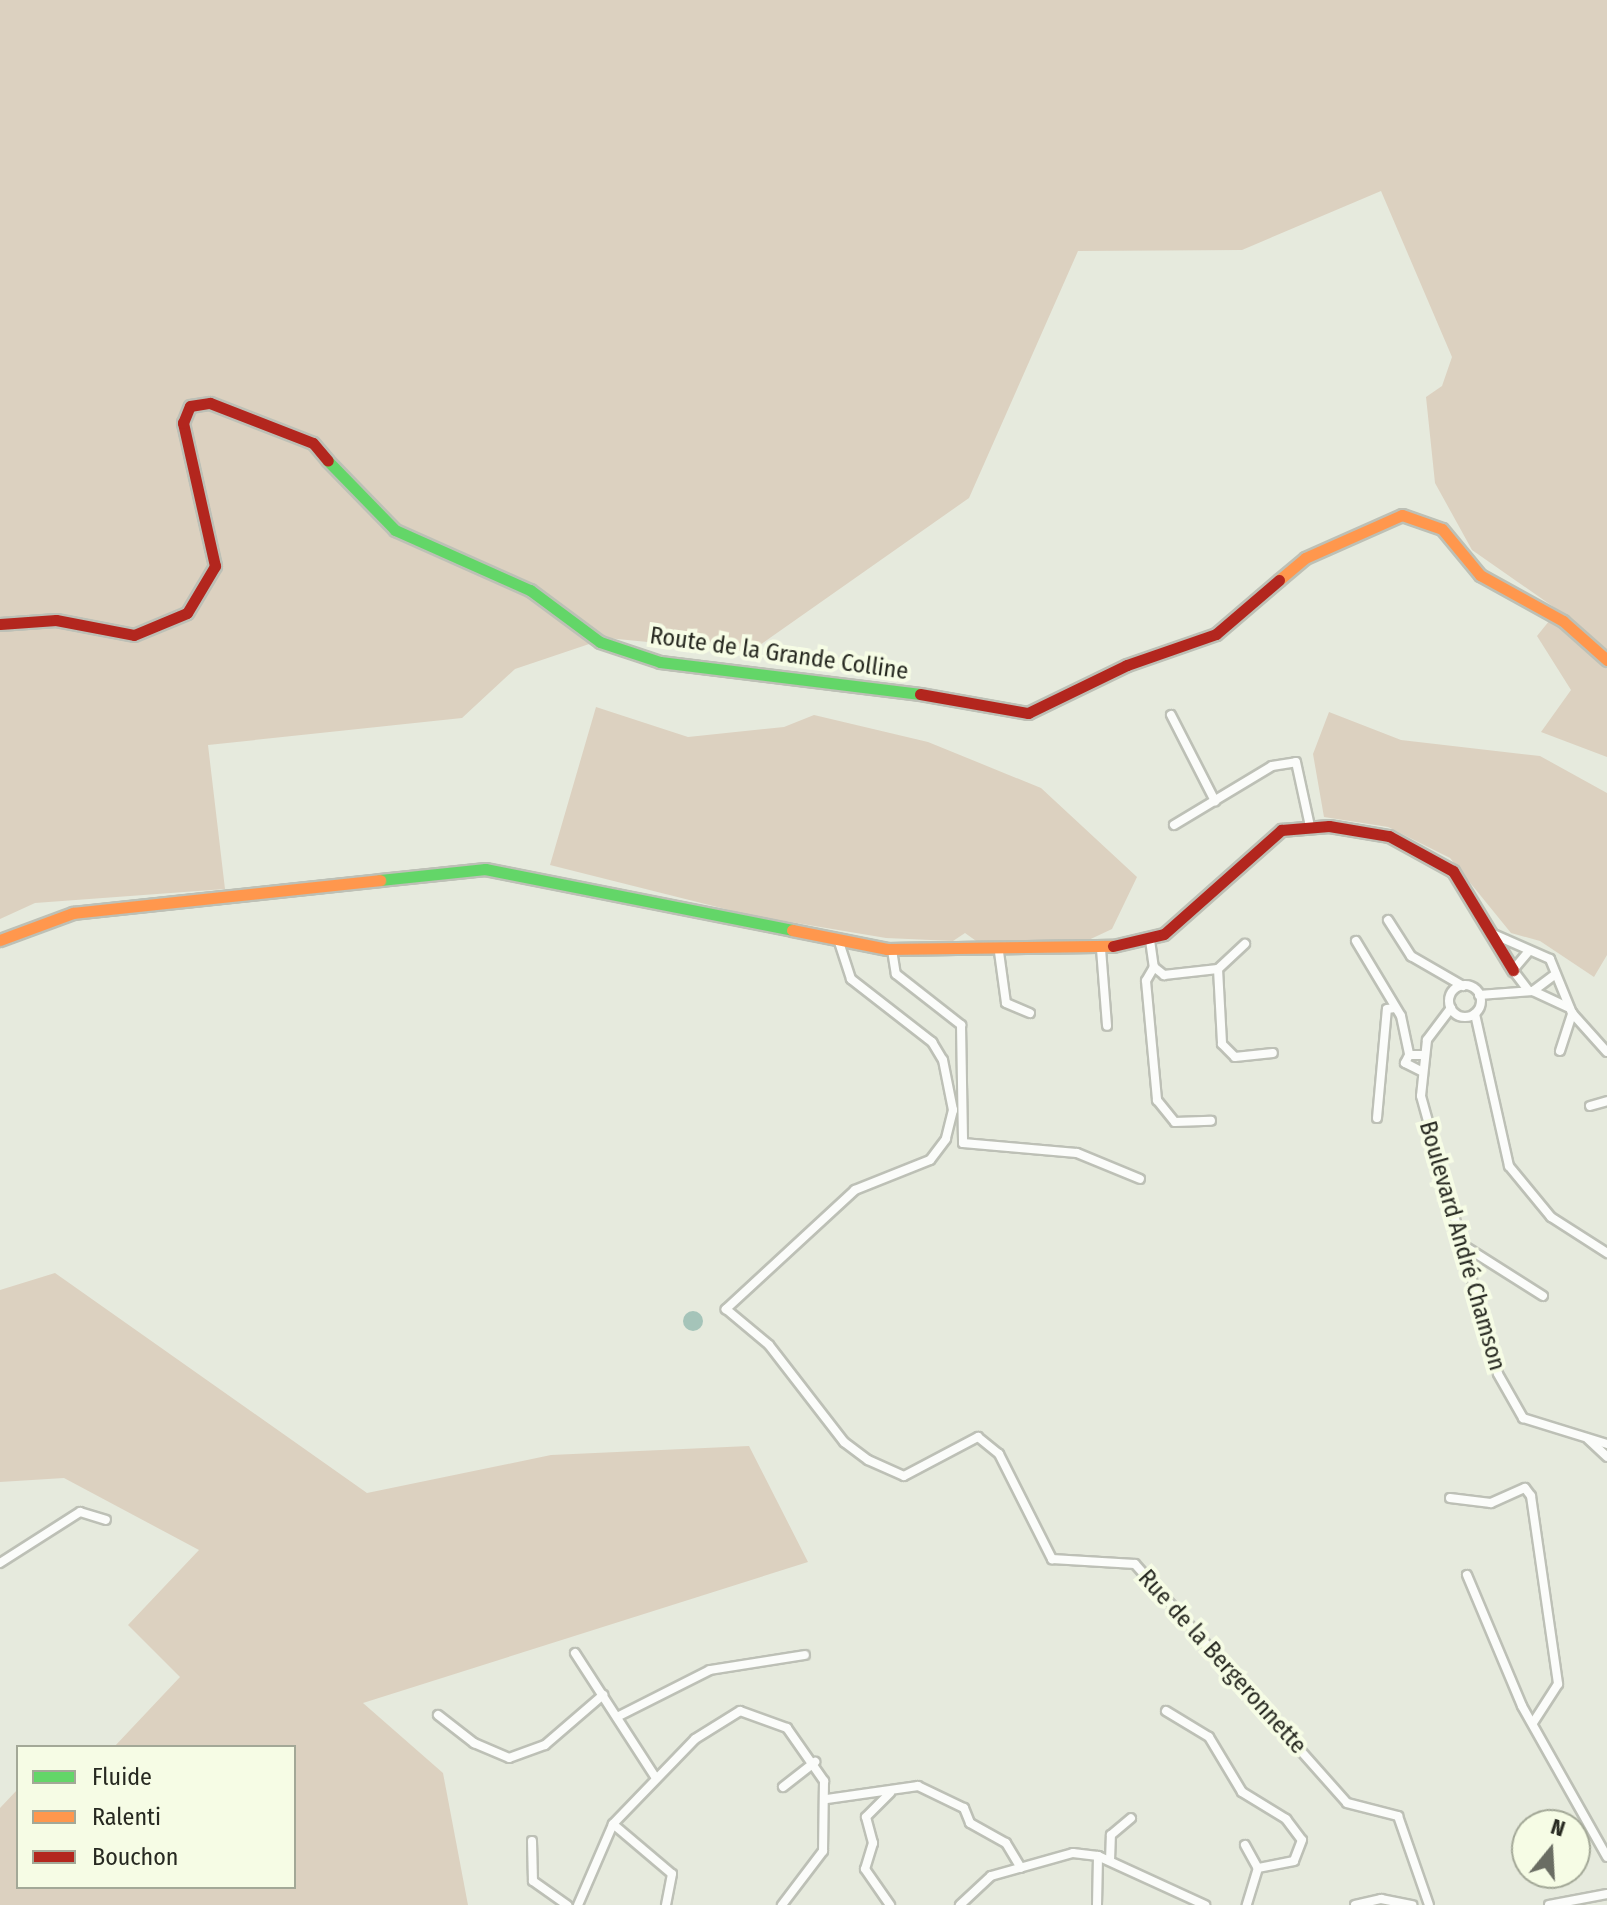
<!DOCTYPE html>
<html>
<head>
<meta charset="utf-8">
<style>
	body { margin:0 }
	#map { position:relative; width:1607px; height:1905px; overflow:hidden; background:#e6eadd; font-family:"Fira Sans Condensed",sans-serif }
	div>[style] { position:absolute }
	.green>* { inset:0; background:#dcd1c0 }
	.water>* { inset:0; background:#a5c4b9 }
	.round { border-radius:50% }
	.roads { filter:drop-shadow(2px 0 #bdc0b6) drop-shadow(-2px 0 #bdc0b6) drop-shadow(0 2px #bdc0b6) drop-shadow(0 -2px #bdc0b6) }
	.street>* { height:8px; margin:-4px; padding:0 4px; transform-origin:4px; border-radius:4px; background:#fbfcfa }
	.street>.ring { margin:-4px; padding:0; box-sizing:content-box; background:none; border:8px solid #fbfcfa; border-radius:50% }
	.fast>* { height:11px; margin:-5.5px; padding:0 5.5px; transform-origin:5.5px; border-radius:5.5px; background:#63d668 }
	.slow>* { height:11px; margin:-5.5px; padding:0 5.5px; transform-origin:5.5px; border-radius:5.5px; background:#ff974d }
	.jam>* { height:11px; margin:-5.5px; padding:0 5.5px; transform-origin:5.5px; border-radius:5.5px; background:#b3261e }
	span { translate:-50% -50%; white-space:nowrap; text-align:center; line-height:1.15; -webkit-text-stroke:8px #f6fce5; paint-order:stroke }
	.street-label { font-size:24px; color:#272921 }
	.legend { position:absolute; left:16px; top:1745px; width:280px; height:144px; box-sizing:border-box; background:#f6fce5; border:2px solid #a3a897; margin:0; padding:10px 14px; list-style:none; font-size:24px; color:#272921 }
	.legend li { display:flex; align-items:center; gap:16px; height:40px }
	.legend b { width:40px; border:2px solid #a3a897 }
	.north { position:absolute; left:1511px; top:1809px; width:80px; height:80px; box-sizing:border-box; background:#f6fce5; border:2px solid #a3a897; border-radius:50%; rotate:18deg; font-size:22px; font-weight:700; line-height:32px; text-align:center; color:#272921 }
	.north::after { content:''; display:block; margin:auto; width:28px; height:36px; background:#6a6d63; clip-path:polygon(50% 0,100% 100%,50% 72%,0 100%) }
</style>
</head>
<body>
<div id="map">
	<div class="green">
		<i style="clip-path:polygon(0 0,1607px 0,1607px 757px,1541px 732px,1571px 690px,1537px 636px,1558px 610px,1472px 550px,1435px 483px,1426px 397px,1442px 386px,1452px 357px,1381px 191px,1242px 250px,1078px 251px,969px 498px,750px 652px,607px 638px,515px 669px,462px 718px,208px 745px,225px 889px,35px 903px,0 919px)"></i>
		<i style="clip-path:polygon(596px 707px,688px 737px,784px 727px,814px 715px,928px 742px,1041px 788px,1137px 877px,1112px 929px,1080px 944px,1008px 944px,979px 943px,965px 933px,953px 941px,886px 938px,749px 915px,550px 865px)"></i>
		<i style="clip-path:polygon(1329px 712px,1401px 740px,1540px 756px,1607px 793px,1607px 955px,1594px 977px,1540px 941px,1511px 933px,1450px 858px,1388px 827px,1324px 817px,1313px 754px)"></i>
		<i style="clip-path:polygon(55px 1273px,367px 1493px,551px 1455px,749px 1446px,808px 1562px,363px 1703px,443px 1773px,468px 1905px,0 1905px,0 1808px,18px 1789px,18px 1887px,294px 1887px,294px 1747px,114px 1747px,180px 1677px,128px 1625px,199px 1550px,64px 1478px,0 1482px,0 1290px)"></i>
	</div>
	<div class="water">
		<i class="round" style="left:683px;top:1311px;width:20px;height:20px"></i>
	</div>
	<div class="roads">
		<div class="street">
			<i style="left:1171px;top:715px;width:97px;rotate:62.9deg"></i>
			<i style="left:1174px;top:825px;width:114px;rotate:-31deg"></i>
			<i style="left:1272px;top:766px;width:24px;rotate:-9deg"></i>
			<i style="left:1296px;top:762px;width:66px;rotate:77.7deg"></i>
			<i style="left:1388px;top:920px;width:43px;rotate:57.4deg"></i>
			<i style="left:1411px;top:956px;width:60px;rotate:30deg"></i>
			<i style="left:1493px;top:934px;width:62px;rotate:23.7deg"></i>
			<i style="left:1550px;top:959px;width:58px;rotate:67.8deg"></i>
			<i style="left:1572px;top:1013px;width:52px;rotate:48.1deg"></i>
			<i style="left:1150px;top:940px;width:27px;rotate:82deg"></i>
			<i style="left:1154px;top:967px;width:13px;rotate:39deg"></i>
			<i style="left:1164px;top:975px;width:54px;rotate:-6.3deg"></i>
			<i style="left:1218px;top:969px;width:37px;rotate:-43deg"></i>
			<i style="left:1356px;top:941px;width:87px;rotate:59deg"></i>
			<i style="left:1401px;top:1016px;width:40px;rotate:78deg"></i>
			<i style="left:839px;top:942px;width:39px;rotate:72deg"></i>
			<i style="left:851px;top:979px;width:103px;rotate:37.9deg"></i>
			<i style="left:932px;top:1042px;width:21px;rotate:59deg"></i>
			<i style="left:943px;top:1060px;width:51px;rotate:78.7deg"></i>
			<i style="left:953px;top:1110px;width:30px;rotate:104deg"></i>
			<i style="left:946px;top:1139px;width:26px;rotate:127deg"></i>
			<i style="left:930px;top:1160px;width:81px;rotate:158.2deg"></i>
			<i style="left:855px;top:1190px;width:176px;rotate:137.3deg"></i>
			<i style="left:726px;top:1309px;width:56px;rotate:39.9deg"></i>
			<i style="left:769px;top:1345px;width:123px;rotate:52.3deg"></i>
			<i style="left:844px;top:1442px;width:30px;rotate:37deg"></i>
			<i style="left:868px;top:1460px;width:39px;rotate:24deg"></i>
			<i style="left:904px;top:1476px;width:84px;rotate:-27.8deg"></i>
			<i style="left:978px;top:1437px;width:27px;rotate:39deg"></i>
			<i style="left:999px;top:1454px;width:118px;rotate:63.2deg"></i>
			<i style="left:1052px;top:1559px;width:83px;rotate:3.4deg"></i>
			<i style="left:1135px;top:1564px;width:319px;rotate:48.4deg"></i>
			<i style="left:1347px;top:1803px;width:53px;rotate:14.3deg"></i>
			<i style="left:1398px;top:1816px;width:94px;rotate:70.8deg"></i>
			<i style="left:1101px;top:949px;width:77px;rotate:85.5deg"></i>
			<i style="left:892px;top:950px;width:24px;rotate:81deg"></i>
			<i style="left:896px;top:974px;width:83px;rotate:38.1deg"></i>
			<i style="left:961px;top:1025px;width:118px;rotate:89deg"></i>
			<i style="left:963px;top:1143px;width:114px;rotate:5deg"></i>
			<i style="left:1077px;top:1153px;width:68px;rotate:22.4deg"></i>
			<i style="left:999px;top:952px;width:51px;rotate:82.2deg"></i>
			<i style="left:1006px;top:1003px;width:26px;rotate:23deg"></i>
			<i style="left:1154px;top:967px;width:16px;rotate:120deg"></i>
			<i style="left:1146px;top:981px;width:120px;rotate:84.7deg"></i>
			<i style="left:1157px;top:1100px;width:28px;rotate:51deg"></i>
			<i style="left:1175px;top:1122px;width:36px;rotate:-2deg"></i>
			<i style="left:1218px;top:969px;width:75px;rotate:86.9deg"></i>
			<i style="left:1222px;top:1044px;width:18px;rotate:45deg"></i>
			<i style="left:1235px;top:1057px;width:38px;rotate:-6deg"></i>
			<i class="ring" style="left:1449px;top:985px;width:24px;height:24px"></i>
			<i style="left:1528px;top:990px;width:25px;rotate:-127deg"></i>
			<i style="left:1513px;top:970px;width:25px;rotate:-50deg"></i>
			<i style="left:1533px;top:991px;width:25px;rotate:-37deg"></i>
			<i style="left:1479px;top:995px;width:54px;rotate:-4.2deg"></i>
			<i style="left:1533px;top:991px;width:40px;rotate:25deg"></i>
			<i style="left:1451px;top:1008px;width:40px;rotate:127deg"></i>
			<i style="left:1427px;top:1040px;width:56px;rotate:96.1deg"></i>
			<i style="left:1421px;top:1096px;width:288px;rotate:74.5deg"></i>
			<i style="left:1498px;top:1374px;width:51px;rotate:60.4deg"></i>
			<i style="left:1523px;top:1418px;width:88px;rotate:17.2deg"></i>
			<i style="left:1475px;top:1014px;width:156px;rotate:77.4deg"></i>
			<i style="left:1509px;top:1166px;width:66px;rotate:50.5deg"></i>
			<i style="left:1551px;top:1217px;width:67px;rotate:32.7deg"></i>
			<i style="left:1560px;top:1051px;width:40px;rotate:-72deg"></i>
			<i style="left:1421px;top:1071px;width:18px;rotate:-153deg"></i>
			<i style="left:1405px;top:1063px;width:9px;rotate:-63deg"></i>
			<i style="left:1409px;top:1055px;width:14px"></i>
			<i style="left:1590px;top:1106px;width:18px;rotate:-16deg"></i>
			<i style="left:1377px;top:1118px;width:109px;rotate:-84.8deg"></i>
			<i style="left:1387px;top:1009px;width:8px;rotate:-7deg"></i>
			<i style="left:1461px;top:1244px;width:97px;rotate:32.4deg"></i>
			<i style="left:1588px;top:1439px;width:26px;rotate:43deg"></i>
			<i style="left:1450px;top:1498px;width:41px;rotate:7deg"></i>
			<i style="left:1491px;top:1503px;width:37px;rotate:-24deg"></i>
			<i style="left:1525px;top:1488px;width:10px;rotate:53deg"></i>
			<i style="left:1531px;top:1496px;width:190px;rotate:81.8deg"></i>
			<i style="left:1558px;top:1684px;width:46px;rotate:122.7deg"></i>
			<i style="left:0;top:1563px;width:95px;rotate:-32.5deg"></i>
			<i style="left:80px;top:1512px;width:27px;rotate:17deg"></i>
			<i style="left:1467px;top:1575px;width:142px;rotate:67.2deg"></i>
			<i style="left:1522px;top:1706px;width:173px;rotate:60.6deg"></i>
			<i style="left:575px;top:1653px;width:149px;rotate:57.1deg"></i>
			<i style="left:1166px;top:1711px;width:50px;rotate:31.2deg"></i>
			<i style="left:1209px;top:1737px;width:64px;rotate:59deg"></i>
			<i style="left:1242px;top:1792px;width:52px;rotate:31.5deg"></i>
			<i style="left:1286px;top:1819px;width:26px;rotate:53deg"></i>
			<i style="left:1302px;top:1840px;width:22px;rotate:111deg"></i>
			<i style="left:1294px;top:1861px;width:37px;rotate:169deg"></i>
			<i style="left:1258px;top:1868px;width:39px;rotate:107deg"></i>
			<i style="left:438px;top:1715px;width:46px;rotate:37.9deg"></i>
			<i style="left:474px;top:1743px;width:38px;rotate:23deg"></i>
			<i style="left:509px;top:1758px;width:38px;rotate:-20deg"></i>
			<i style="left:545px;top:1745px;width:77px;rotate:-40.8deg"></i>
			<i style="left:617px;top:1717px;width:104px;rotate:-26.8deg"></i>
			<i style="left:710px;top:1670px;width:96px;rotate:-9deg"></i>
			<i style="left:783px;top:1787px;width:41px;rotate:-38deg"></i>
			<i style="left:890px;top:1793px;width:34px;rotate:135deg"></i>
			<i style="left:866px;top:1817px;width:27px;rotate:75deg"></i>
			<i style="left:873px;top:1843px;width:27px;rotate:107deg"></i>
			<i style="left:865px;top:1869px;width:44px;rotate:55.2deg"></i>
			<i style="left:827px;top:1799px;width:92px;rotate:-8.1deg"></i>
			<i style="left:918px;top:1786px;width:51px;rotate:25.6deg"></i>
			<i style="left:964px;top:1808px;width:16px;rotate:68deg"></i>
			<i style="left:970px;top:1823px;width:41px;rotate:29.1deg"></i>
			<i style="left:1006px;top:1843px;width:29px;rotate:59deg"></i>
			<i style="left:613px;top:1824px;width:77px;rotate:40.3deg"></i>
			<i style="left:672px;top:1874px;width:32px;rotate:101deg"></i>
			<i style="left:532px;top:1841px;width:40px;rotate:88.6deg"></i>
			<i style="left:533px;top:1881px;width:42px;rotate:35.2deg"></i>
			<i style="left:1245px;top:1845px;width:26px;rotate:61deg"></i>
			<i style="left:1110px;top:1861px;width:26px;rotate:-88deg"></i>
			<i style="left:1111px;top:1835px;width:26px;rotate:-40deg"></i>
			<i style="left:578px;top:1905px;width:88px;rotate:-66.6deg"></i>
			<i style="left:613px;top:1824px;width:118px;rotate:-46deg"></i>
			<i style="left:695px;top:1739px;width:53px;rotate:-31.9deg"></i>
			<i style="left:740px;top:1711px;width:50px;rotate:19.9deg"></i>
			<i style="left:787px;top:1728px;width:65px;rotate:55.1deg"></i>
			<i style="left:824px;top:1781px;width:70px;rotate:90.8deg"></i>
			<i style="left:823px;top:1851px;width:68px;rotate:127.2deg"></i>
			<i style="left:960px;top:1905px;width:42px;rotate:-43.1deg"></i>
			<i style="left:991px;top:1876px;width:85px;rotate:-15.7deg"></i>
			<i style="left:1073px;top:1853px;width:25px;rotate:7deg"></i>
			<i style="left:1098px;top:1856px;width:118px;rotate:24.6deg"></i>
			<i style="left:1097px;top:1905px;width:49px;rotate:-88.8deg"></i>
			<i style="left:1355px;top:1905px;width:27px;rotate:-13deg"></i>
			<i style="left:1381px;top:1899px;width:32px;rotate:11deg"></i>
			<i style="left:1549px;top:1905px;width:59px;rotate:-10.7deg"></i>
		</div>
		<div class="fast">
			<i style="left:328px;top:461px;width:96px;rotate:45.8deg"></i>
			<i style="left:395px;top:530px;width:148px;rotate:24deg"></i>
			<i style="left:530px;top:590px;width:87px;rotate:36.6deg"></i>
			<i style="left:600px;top:642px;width:63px;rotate:18.4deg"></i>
			<i style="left:660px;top:662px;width:262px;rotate:7deg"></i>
			<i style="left:380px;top:880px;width:106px;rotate:-6deg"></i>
			<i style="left:485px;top:869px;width:313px;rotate:11.2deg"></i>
		</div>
		<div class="slow">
			<i style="left:1279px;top:580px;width:34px;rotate:-40deg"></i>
			<i style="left:1305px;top:558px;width:106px;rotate:-23.9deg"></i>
			<i style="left:1402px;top:515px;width:42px;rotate:19.3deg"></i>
			<i style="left:1442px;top:529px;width:60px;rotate:50.4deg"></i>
			<i style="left:1480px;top:575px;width:95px;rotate:29deg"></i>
			<i style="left:1563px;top:621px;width:59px;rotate:41.6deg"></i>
			<i style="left:792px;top:930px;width:97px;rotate:11.3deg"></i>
			<i style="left:887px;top:949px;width:226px;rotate:-0.8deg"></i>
			<i style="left:0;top:940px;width:78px;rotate:-20.3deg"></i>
			<i style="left:73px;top:913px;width:309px;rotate:-6.1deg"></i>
		</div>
		<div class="jam">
			<i style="left:0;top:624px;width:56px;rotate:-4.1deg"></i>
			<i style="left:56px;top:620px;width:79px;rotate:10.9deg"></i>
			<i style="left:134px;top:635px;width:57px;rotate:-22.5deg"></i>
			<i style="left:187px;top:613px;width:55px;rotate:-59.2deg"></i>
			<i style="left:215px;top:566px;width:147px;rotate:-102.6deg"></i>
			<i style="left:183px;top:423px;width:18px;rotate:-68deg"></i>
			<i style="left:190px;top:406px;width:20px;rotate:-9deg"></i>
			<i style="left:210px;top:403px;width:110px;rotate:21.2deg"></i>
			<i style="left:313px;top:443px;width:23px;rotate:50deg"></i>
			<i style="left:920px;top:694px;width:110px;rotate:10deg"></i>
			<i style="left:1028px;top:713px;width:110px;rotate:-25.9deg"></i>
			<i style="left:1127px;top:665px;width:94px;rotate:-19.2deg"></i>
			<i style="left:1216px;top:634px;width:83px;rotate:-40.6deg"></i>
			<i style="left:1113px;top:946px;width:52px;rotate:-13.2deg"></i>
			<i style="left:1164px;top:934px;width:157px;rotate:-41.6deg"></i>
			<i style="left:1281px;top:830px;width:48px;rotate:-4.8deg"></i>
			<i style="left:1329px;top:826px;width:61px;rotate:9.5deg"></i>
			<i style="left:1389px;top:836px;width:73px;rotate:28.7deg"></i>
			<i style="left:1453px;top:871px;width:116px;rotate:58.8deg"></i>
		</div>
	</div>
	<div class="street-label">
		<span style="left:779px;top:654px;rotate:8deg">Route de la Grande Colline</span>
		<span style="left:1462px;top:1246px;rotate:74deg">Boulevard André Chamson</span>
		<span style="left:1222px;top:1662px;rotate:48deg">Rue de la Bergeronnette</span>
	</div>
	<ul class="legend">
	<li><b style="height:10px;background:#63d668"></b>Fluide</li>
	<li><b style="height:10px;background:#ff974d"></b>Ralenti</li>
	<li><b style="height:10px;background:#b3261e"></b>Bouchon</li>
	</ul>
	<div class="north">N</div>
</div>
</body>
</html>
